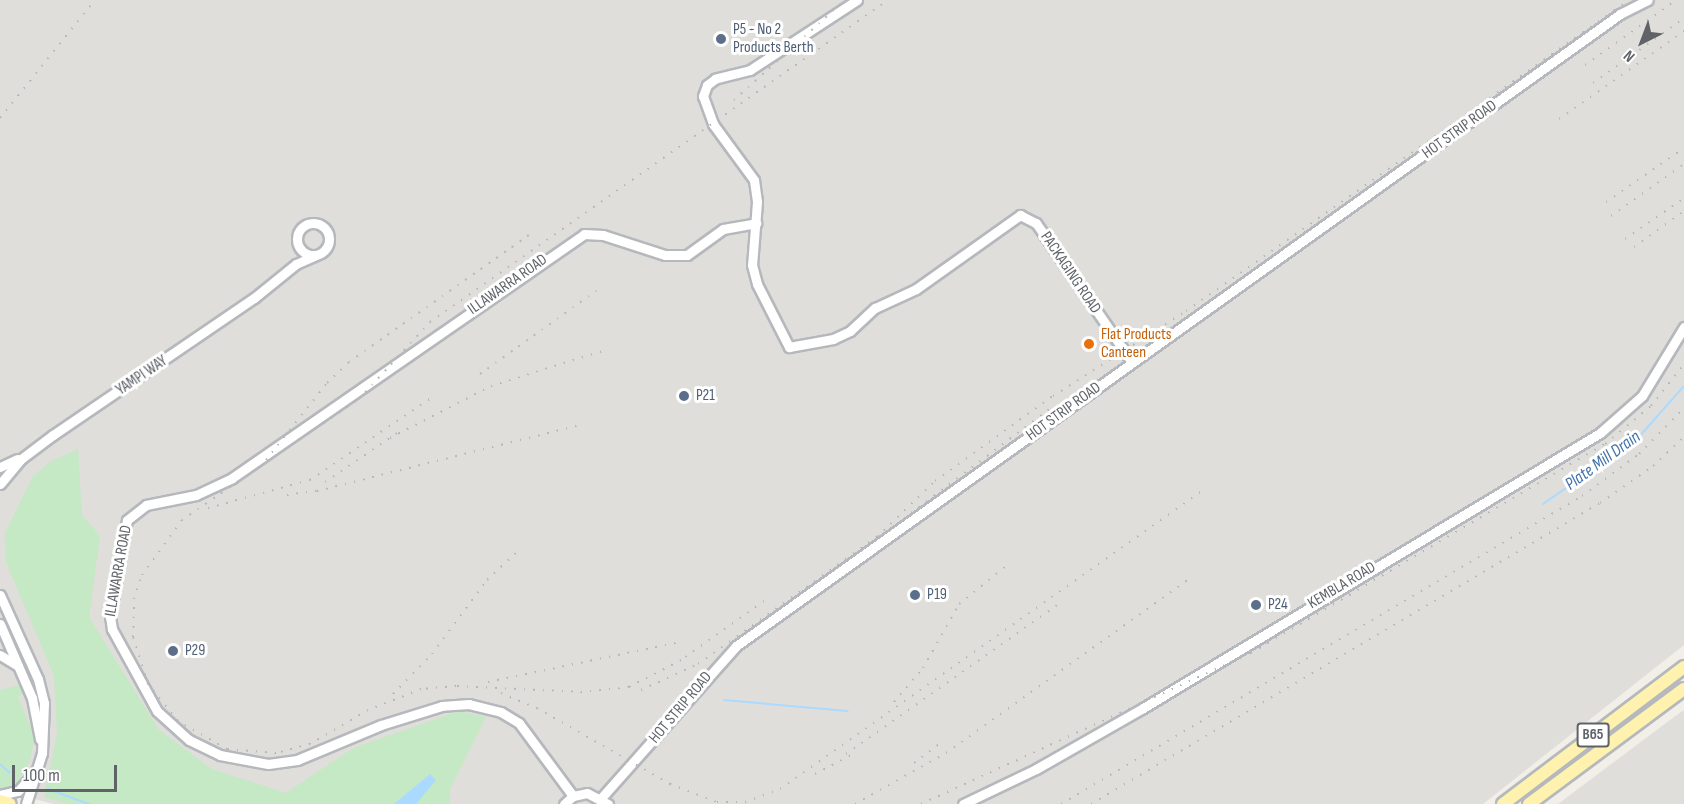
<!DOCTYPE html>
<html>
<head>
<meta charset="utf-8">
<style>
	body { margin:0 }
	#map { position:relative; width:1684px; height:804px; overflow:hidden; background:#f1efe8; font-family:"Sofia Sans Condensed",sans-serif }
	div>[style] { position:absolute }
	.industrial>* { inset:0; background:#e0deda }
	.green>* { inset:0; background:#c5e8c5 }
	.water>* { inset:0; background:#aadaff }
	.stream>* { height:2px; margin:-1px; padding:0 1px; transform-origin:1px; border-radius:1px; background:#aadaff }
	.roads { filter:drop-shadow(2px 0 #b5b8bc) drop-shadow(-2px 0 #b5b8bc) drop-shadow(0 2px #b5b8bc) drop-shadow(0 -2px #b5b8bc) }
	.minor>* { height:9px; margin:-4.5px; padding:0 4.5px; transform-origin:4.5px; border-radius:4.5px; background:#fff }
	.minor>.ring { margin:-4.5px; padding:0; box-sizing:content-box; background:none; border:9px solid #fff; border-radius:50% }
	.major>* { height:12px; margin:-6px; padding:0 6px; transform-origin:6px; border-radius:6px; background:#fff2af }
	.rail>* { height:2px; margin-top:-1px; transform-origin:0; background:repeating-linear-gradient(90deg,#b6b7b8 0 1.5px,transparent 0 9.5px) }
	.dots>* { width:16px; height:16px; translate:-50% -50%; box-sizing:border-box; border:3px solid #fff; border-radius:50% }
	span { translate:-50% -50%; white-space:nowrap; text-align:center; line-height:1.15; -webkit-text-stroke:6px #fff; paint-order:stroke }
	.shield-label span { padding:2px 4px; background:#fff; border:2px solid; border-radius:4px; -webkit-text-stroke-width:0 }
	.shield-label { font-size:15px; color:#5f6368; font-weight:700 }
	.service-label { font-size:16px; color:#4e5e75 }
	.left { translate:0 -50%; text-align:left }
	.street-label { font-size:16px; color:#5f6368 }
	.food-label { font-size:16px; color:#c56008 }
	.water-label { font-size:18px; color:#4174aa; font-style:italic }
	.north { position:absolute; left:1612px; top:12px; width:60px; height:60px; -webkit-text-stroke:4px #fff; paint-order:stroke; rotate:222deg; font-size:16px; font-weight:700; line-height:24px; text-align:center; color:#5f6368 }
	.north::after { content:''; display:block; margin:auto; width:21px; height:27px; background:#5f6368; clip-path:polygon(50% 0,100% 100%,50% 72%,0 100%) }
	.scale { position:absolute; left:12px; top:765px; width:105px; height:27px; box-sizing:border-box; border:3px solid #5f6368; border-top:0; padding-left:8px; font-size:18px; line-height:21px; white-space:nowrap; color:#5f6368; -webkit-text-stroke:4px #fff; paint-order:stroke }
</style>
</head>
<body>
<div id="map">
	<div class="industrial">
		<i style="clip-path:polygon(0 0,1684px 0,1684px 645px,1483px 804px,53px 804px,0 789px)"></i>
		<i style="clip-path:polygon(1684px 710px,1684px 804px,1558px 804px,1674px 717px)"></i>
	</div>
	<div class="green">
		<i style="clip-path:polygon(78px 449px,82px 515px,100px 536px,89px 617px,159px 730px,212px 769px,286px 793px,353px 748px,459px 711px,486px 717px,450px 789px,450px 804px,68px 804px,44px 797px,57px 734px,54px 676px,6px 562px,5px 533px,33px 476px,51px 461px)"></i>
		<i style="clip-path:polygon(23px 684px,26px 692px,18px 697px,35px 737px,30px 760px,16px 785px,0 788px,0 690px)"></i>
	</div>
	<div class="water">
		<i style="clip-path:polygon(430px 774px,436px 780px,416px 804px,394px 804px)"></i>
	</div>
	<div class="stream">
		<i style="left:1543px;top:504px;width:116px;rotate:-34.8deg"></i>
		<i style="left:1638px;top:438px;width:69px;rotate:-48.5deg"></i>
		<i style="left:724px;top:700px;width:124px;rotate:5.1deg"></i>
		<i style="left:0;top:764px;width:13px;rotate:42deg"></i>
		<i style="left:48px;top:789px;width:44px;rotate:20.1deg"></i>
	</div>
	<div class="roads">
		<div class="minor">
			<i style="left:857px;top:0;width:128px;rotate:146.8deg"></i>
			<i style="left:750px;top:70px;width:36px;rotate:166deg"></i>
			<i style="left:715px;top:79px;width:10px;rotate:143deg"></i>
			<i style="left:707px;top:85px;width:12px;rotate:110deg"></i>
			<i style="left:703px;top:96px;width:30px;rotate:70deg"></i>
			<i style="left:713px;top:124px;width:69px;rotate:53.8deg"></i>
			<i style="left:754px;top:180px;width:22px;rotate:82deg"></i>
			<i style="left:757px;top:202px;width:63px;rotate:94.5deg"></i>
			<i style="left:752px;top:265px;width:20px;rotate:75deg"></i>
			<i style="left:757px;top:284px;width:71px;rotate:63.1deg"></i>
			<i style="left:789px;top:347px;width:45px;rotate:-10.3deg"></i>
			<i style="left:833px;top:339px;width:19px;rotate:-25deg"></i>
			<i style="left:850px;top:331px;width:34px;rotate:-43deg"></i>
			<i style="left:875px;top:308px;width:45px;rotate:-24.9deg"></i>
			<i style="left:916px;top:289px;width:128px;rotate:-35.4deg"></i>
			<i style="left:1020px;top:215px;width:18px;rotate:27deg"></i>
			<i style="left:1036px;top:223px;width:169px;rotate:55.4deg"></i>
			<i class="ring" style="left:297px;top:223px;width:23px;height:23px"></i>
			<i style="left:0;top:467px;width:19px;rotate:-25deg"></i>
			<i style="left:0;top:484px;width:33px;rotate:-50deg"></i>
			<i style="left:21px;top:459px;width:40px;rotate:-37deg"></i>
			<i style="left:53px;top:435px;width:243px;rotate:-34.3deg"></i>
			<i style="left:254px;top:298px;width:54px;rotate:-39deg"></i>
			<i style="left:296px;top:264px;width:22px;rotate:-24deg"></i>
			<i style="left:0;top:595px;width:92px;rotate:65.7deg"></i>
			<i style="left:38px;top:679px;width:25px;rotate:76deg"></i>
			<i style="left:44px;top:703px;width:50px;rotate:92.3deg"></i>
			<i style="left:42px;top:753px;width:53px;rotate:107.4deg"></i>
			<i style="left:0;top:624px;width:81px;rotate:66.6deg"></i>
			<i style="left:32px;top:698px;width:42px;rotate:79deg"></i>
			<i style="left:0;top:655px;width:21px;rotate:31deg"></i>
			<i style="left:0;top:795px;width:18px;rotate:-13deg"></i>
			<i style="left:18px;top:791px;width:24px;rotate:-48deg"></i>
			<i style="left:573px;top:796px;width:91px;rotate:-126.5deg"></i>
			<i style="left:519px;top:723px;width:21px;rotate:-149deg"></i>
			<i style="left:501px;top:712px;width:33px;rotate:-166deg"></i>
			<i style="left:469px;top:704px;width:27px;rotate:176deg"></i>
			<i style="left:442px;top:706px;width:64px;rotate:162.7deg"></i>
			<i style="left:381px;top:725px;width:91px;rotate:157.4deg"></i>
			<i style="left:297px;top:760px;width:29px;rotate:172deg"></i>
			<i style="left:268px;top:764px;width:49px;rotate:-169.4deg"></i>
			<i style="left:220px;top:755px;width:34px;rotate:-154deg"></i>
			<i style="left:189px;top:740px;width:43px;rotate:-137.8deg"></i>
			<i style="left:157px;top:711px;width:94px;rotate:-118.8deg"></i>
			<i style="left:112px;top:629px;width:12px;rotate:-99deg"></i>
			<i style="left:110px;top:617px;width:98px;rotate:-80.1deg"></i>
			<i style="left:127px;top:520px;width:24px;rotate:-38deg"></i>
			<i style="left:146px;top:505px;width:51px;rotate:-11.3deg"></i>
			<i style="left:196px;top:495px;width:40px;rotate:-25deg"></i>
			<i style="left:232px;top:478px;width:428px;rotate:-34.7deg"></i>
			<i style="left:584px;top:234px;width:19px;rotate:3deg"></i>
			<i style="left:603px;top:235px;width:65px;rotate:17.9deg"></i>
			<i style="left:665px;top:255px;width:22px"></i>
			<i style="left:687px;top:255px;width:44px;rotate:-35.8deg"></i>
			<i style="left:723px;top:229px;width:34px;rotate:-10deg"></i>
			<i style="left:602px;top:797px;width:202px;rotate:-48.4deg"></i>
			<i style="left:736px;top:646px;width:1087px;rotate:-35.56deg"></i>
			<i style="left:1620px;top:14px;width:31px;rotate:-27deg"></i>
			<i style="left:564px;top:804px;width:12px;rotate:-42deg"></i>
			<i style="left:573px;top:796px;width:14px;rotate:-12deg"></i>
			<i style="left:587px;top:793px;width:24px;rotate:28deg"></i>
			<i style="left:963px;top:804px;width:81px;rotate:-25.6deg"></i>
			<i style="left:1036px;top:769px;width:123px;rotate:-29.7deg"></i>
			<i style="left:1143px;top:708px;width:533px;rotate:-31.04deg"></i>
			<i style="left:1600px;top:433px;width:56px;rotate:-41.4deg"></i>
			<i style="left:1642px;top:396px;width:81px;rotate:-58.7deg"></i>
		</div>
		<div class="major">
			<i style="left:0;top:801px;width:10px;rotate:17deg"></i>
			<i style="left:1503px;top:804px;width:227px;rotate:-37.1deg"></i>
			<i style="left:1529px;top:804px;width:193px;rotate:-36.6deg"></i>
		</div>
	</div>
	<div class="rail">
		<i style="left:1585px;top:65px;width:112px;rotate:-35.5deg"></i>
		<i style="left:1593px;top:83px;width:112px;rotate:-35.5deg"></i>
		<i style="left:734px;top:100px;width:149px;rotate:-42deg"></i>
		<i style="left:0;top:118px;width:151px;rotate:-51.2deg"></i>
		<i style="left:1559px;top:119px;width:153px;rotate:-35.1deg"></i>
		<i style="left:1606px;top:202px;width:95px;rotate:-34.7deg"></i>
		<i style="left:1611px;top:216px;width:90px;rotate:-35.5deg"></i>
		<i style="left:1625px;top:239px;width:72px;rotate:-34.8deg"></i>
		<i style="left:1634px;top:247px;width:62px;rotate:-35.8deg"></i>
		<i style="left:480px;top:374px;width:143px;rotate:-35.6deg"></i>
		<i style="left:390px;top:438px;width:114px;rotate:-27.2deg"></i>
		<i style="left:491px;top:386px;width:117px;rotate:-17.4deg"></i>
		<i style="left:266px;top:460px;width:98px;rotate:-51.6deg"></i>
		<i style="left:327px;top:383px;width:30px;rotate:-44deg"></i>
		<i style="left:349px;top:362px;width:220px;rotate:-35.2deg"></i>
		<i style="left:325px;top:482px;width:87px;rotate:-34.2deg"></i>
		<i style="left:287px;top:495px;width:30px;rotate:-8deg"></i>
		<i style="left:317px;top:491px;width:271px;rotate:-14.1deg"></i>
		<i style="left:208px;top:508px;width:106px;rotate:-15.4deg"></i>
		<i style="left:310px;top:480px;width:150px;rotate:-34.1deg"></i>
		<i style="left:911px;top:513px;width:180px;rotate:-36.9deg"></i>
		<i style="left:877px;top:537px;width:81px;rotate:-44deg"></i>
		<i style="left:935px;top:481px;width:145px;rotate:-35.8deg"></i>
		<i style="left:1053px;top:396px;width:158px;rotate:-32.6deg"></i>
		<i style="left:1186px;top:311px;width:541px;rotate:-35.07deg"></i>
		<i style="left:764px;top:601px;width:102px;rotate:144.6deg"></i>
		<i style="left:681px;top:660px;width:59px;rotate:152.6deg"></i>
		<i style="left:629px;top:687px;width:47px;rotate:173.9deg"></i>
		<i style="left:582px;top:692px;width:126px;rotate:-177.3deg"></i>
		<i style="left:456px;top:686px;width:35px;rotate:175deg"></i>
		<i style="left:421px;top:689px;width:57px;rotate:158.4deg"></i>
		<i style="left:368px;top:710px;width:67px;rotate:149.6deg"></i>
		<i style="left:310px;top:744px;width:35px;rotate:165deg"></i>
		<i style="left:276px;top:753px;width:49px;rotate:-175.3deg"></i>
		<i style="left:227px;top:749px;width:56px;rotate:-150.3deg"></i>
		<i style="left:178px;top:721px;width:48px;rotate:-129deg"></i>
		<i style="left:148px;top:684px;width:49px;rotate:-107.7deg"></i>
		<i style="left:133px;top:637px;width:38px;rotate:-88deg"></i>
		<i style="left:134px;top:599px;width:25px;rotate:-72deg"></i>
		<i style="left:142px;top:575px;width:68px;rotate:-54deg"></i>
		<i style="left:182px;top:520px;width:214px;rotate:-34.4deg"></i>
		<i style="left:359px;top:399px;width:105px;rotate:-47.3deg"></i>
		<i style="left:430px;top:322px;width:560px;rotate:-35.11deg"></i>
		<i style="left:488px;top:682px;width:196px;rotate:-11.8deg"></i>
		<i style="left:641px;top:690px;width:63px;rotate:-24.5deg"></i>
		<i style="left:698px;top:664px;width:228px;rotate:-35.4deg"></i>
		<i style="left:501px;top:693px;width:39px;rotate:23deg"></i>
		<i style="left:537px;top:708px;width:161px;rotate:29.7deg"></i>
		<i style="left:393px;top:694px;width:56px;rotate:-45.7deg"></i>
		<i style="left:432px;top:654px;width:92px;rotate:-53.4deg"></i>
		<i style="left:487px;top:580px;width:41px;rotate:-43deg"></i>
		<i style="left:894px;top:702px;width:45px;rotate:-49.5deg"></i>
		<i style="left:923px;top:668px;width:73px;rotate:-60.6deg"></i>
		<i style="left:959px;top:604px;width:65px;rotate:-38.8deg"></i>
		<i style="left:846px;top:754px;width:261px;rotate:-35.2deg"></i>
		<i style="left:914px;top:763px;width:34px;rotate:-37deg"></i>
		<i style="left:815px;top:774px;width:47px;rotate:-27.6deg"></i>
		<i style="left:670px;top:784px;width:50px;rotate:21deg"></i>
		<i style="left:717px;top:802px;width:28px"></i>
		<i style="left:745px;top:802px;width:37px;rotate:-20deg"></i>
		<i style="left:780px;top:789px;width:522px;rotate:-35.24deg"></i>
		<i style="left:855px;top:804px;width:104px;rotate:-29.3deg"></i>
		<i style="left:946px;top:753px;width:297px;rotate:-35.6deg"></i>
		<i style="left:921px;top:804px;width:363px;rotate:-24.6deg"></i>
		<i style="left:1251px;top:653px;width:411px;rotate:-30.6deg"></i>
		<i style="left:1605px;top:444px;width:60px;rotate:-39.6deg"></i>
		<i style="left:1651px;top:406px;width:53px;rotate:-51.8deg"></i>
		<i style="left:1061px;top:804px;width:605px;rotate:-30.59deg"></i>
		<i style="left:1582px;top:496px;width:71px;rotate:-36.4deg"></i>
		<i style="left:1639px;top:454px;width:64px;rotate:-45.6deg"></i>
		<i style="left:1091px;top:804px;width:591px;rotate:-30.6deg"></i>
		<i style="left:1600px;top:503px;width:65px;rotate:-34.9deg"></i>
		<i style="left:1653px;top:466px;width:42px;rotate:-43.1deg"></i>
	</div>
	<div class="dots">
		<i style="left:721px;top:39px;background:#5c6f8a"></i>
		<i style="left:1089px;top:344px;background:#e8710a"></i>
		<i style="left:684px;top:396px;background:#5c6f8a"></i>
		<i style="left:915px;top:595px;background:#5c6f8a"></i>
		<i style="left:1256px;top:605px;background:#5c6f8a"></i>
		<i style="left:173px;top:651px;background:#5c6f8a"></i>
	</div>
	<div class="shield-label">
		<span style="left:1593px;top:735px">B65</span>
	</div>
	<div class="service-label">
		<span class="left" style="left:733px;top:39px">P5 - No 2<br>Products Berth</span>
		<span class="left" style="left:696px;top:396px">P21</span>
		<span class="left" style="left:927px;top:595px">P19</span>
		<span class="left" style="left:1268px;top:605px">P24</span>
		<span class="left" style="left:185px;top:651px">P29</span>
	</div>
	<div class="street-label">
		<span style="left:1460px;top:130px;rotate:-36deg">HOT STRIP ROAD</span>
		<span style="left:1070px;top:273px;rotate:56deg">PACKAGING ROAD</span>
		<span style="left:508px;top:285px;rotate:-35deg">ILLAWARRA ROAD</span>
		<span style="left:142px;top:376px;rotate:-34deg">YAMPI WAY</span>
		<span style="left:1064px;top:412px;rotate:-36deg">HOT STRIP ROAD</span>
		<span style="left:119px;top:571px;rotate:-80deg">ILLAWARRA ROAD</span>
		<span style="left:1342px;top:586px;rotate:-31deg">KEMBLA ROAD</span>
		<span style="left:681px;top:708px;rotate:-50deg">HOT STRIP ROAD</span>
	</div>
	<div class="food-label">
		<span class="left" style="left:1101px;top:344px">Flat Products<br>Canteen</span>
	</div>
	<div class="water-label">
		<span style="left:1603px;top:461px;rotate:-36deg">Plate Mill Drain</span>
	</div>
	<div class="north">N</div>
	<div class="scale">100 m</div>
</div>
</body>
</html>
